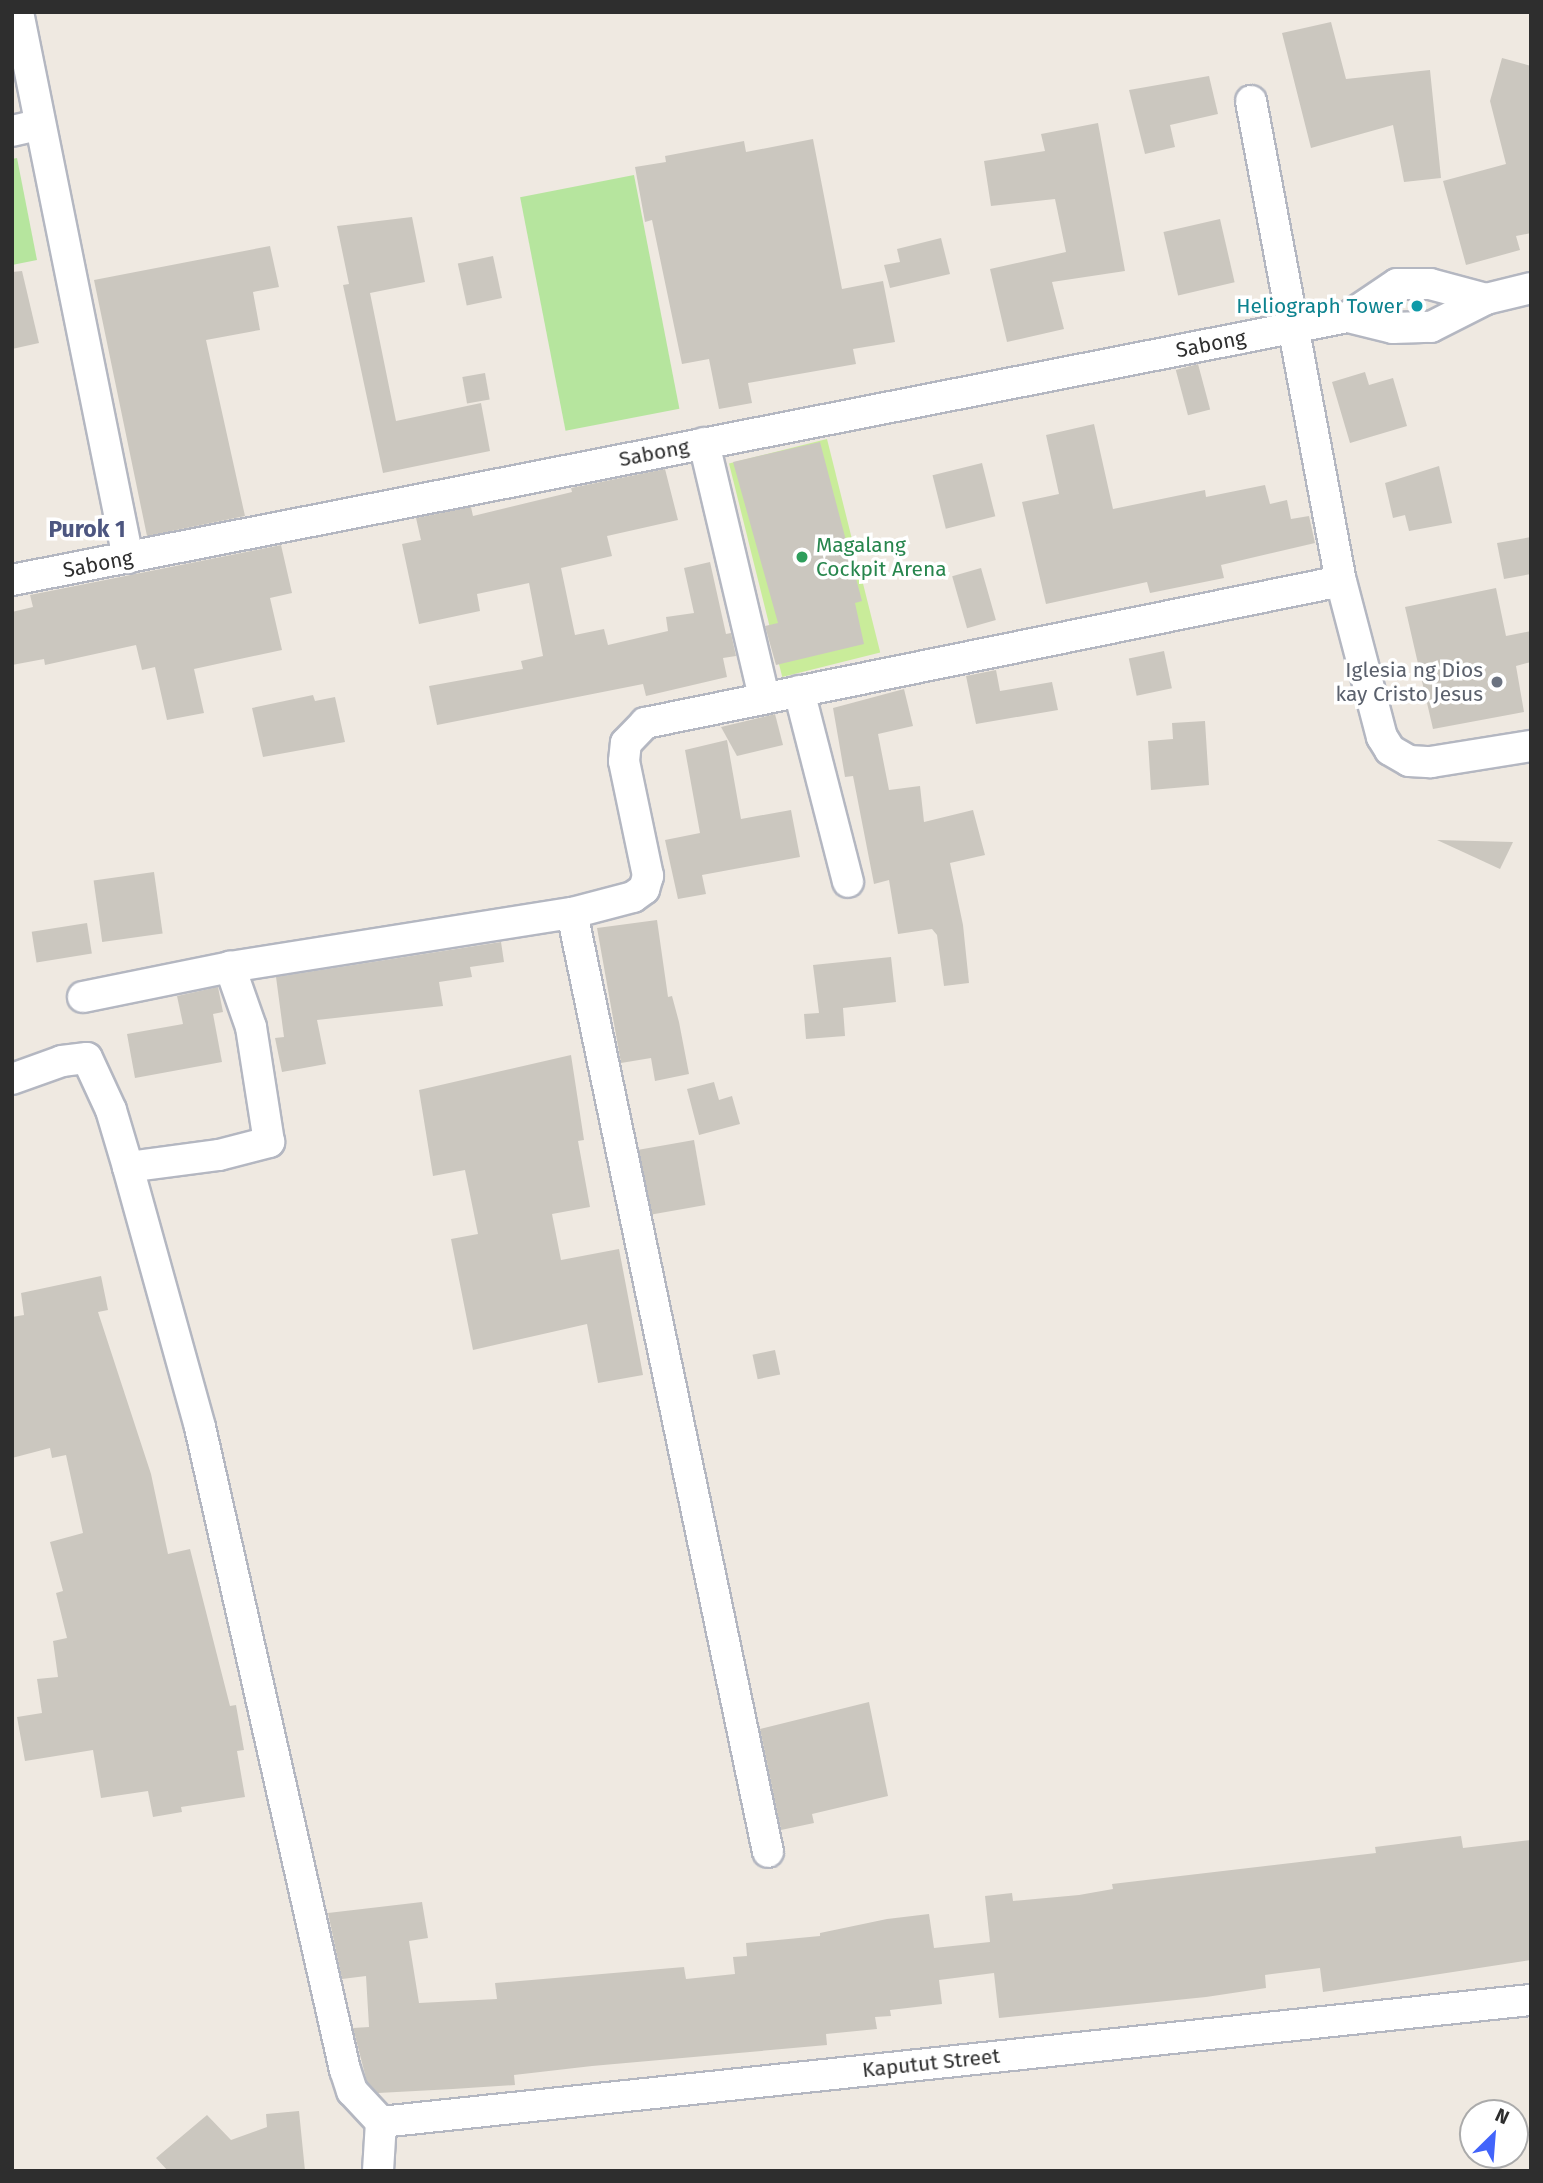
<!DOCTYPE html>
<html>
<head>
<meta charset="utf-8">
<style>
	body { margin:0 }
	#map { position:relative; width:1543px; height:2183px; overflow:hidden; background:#efe9e1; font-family:"Fira Sans",sans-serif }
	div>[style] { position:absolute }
	.green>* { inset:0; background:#b6e59e; transform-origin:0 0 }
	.pitch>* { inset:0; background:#c9ec9a; transform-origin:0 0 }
	.building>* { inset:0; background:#cbc7bf; transform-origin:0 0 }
	.roads { filter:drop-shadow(2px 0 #b4b7c1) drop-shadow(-2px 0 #b4b7c1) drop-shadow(0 2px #b4b7c1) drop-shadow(0 -2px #b4b7c1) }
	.minor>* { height:30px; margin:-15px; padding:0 15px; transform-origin:15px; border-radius:15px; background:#fff }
	.dots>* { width:19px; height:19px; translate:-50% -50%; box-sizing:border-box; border:4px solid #fff; border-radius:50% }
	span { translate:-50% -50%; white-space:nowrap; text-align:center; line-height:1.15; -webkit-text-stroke:7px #fff; paint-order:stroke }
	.culture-label { font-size:21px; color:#0d838f }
	.right { translate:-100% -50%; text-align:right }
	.street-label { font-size:21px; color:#2e2e2e }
	.leisure-label { font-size:21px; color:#27864d }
	.left { translate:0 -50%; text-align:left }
	.worship-label { font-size:21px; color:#5b616d }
	.neighbourhood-label { font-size:23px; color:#4d5680; font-weight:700 }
	.frame { position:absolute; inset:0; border:14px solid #2e2e2e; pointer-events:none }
	.north { position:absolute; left:1459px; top:2099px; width:70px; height:70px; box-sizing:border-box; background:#fff; border:2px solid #ababab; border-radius:50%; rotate:25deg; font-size:19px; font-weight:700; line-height:28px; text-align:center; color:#2e2e2e }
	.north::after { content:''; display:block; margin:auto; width:24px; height:32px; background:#4264fb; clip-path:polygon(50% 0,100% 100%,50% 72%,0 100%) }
</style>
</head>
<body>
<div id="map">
	<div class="green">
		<i style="clip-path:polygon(17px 158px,37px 260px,12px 265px,12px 159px)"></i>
		<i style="left:634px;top:175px;width:238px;height:116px;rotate:79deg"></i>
	</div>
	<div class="pitch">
		<i style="left:827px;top:439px;width:220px;height:101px;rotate:76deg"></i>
	</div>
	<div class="building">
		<i style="clip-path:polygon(1331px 22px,1346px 79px,1430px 70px,1441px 178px,1404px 182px,1393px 125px,1311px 148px,1282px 33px)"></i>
		<i style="clip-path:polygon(1502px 58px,1531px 66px,1531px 233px,1516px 236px,1520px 250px,1466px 265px,1443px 181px,1506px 164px,1490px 101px)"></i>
		<i style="clip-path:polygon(1209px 76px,1218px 114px,1170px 125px,1175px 147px,1145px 154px,1129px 90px)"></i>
		<i style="clip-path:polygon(1098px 123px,1125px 271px,1052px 282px,1064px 329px,1007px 342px,990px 269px,1066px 252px,1055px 199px,991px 206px,984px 161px,1045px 151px,1041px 134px)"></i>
		<i style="clip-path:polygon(813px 139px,842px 289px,883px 281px,895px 342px,853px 349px,856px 364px,748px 383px,752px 403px,719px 409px,709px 359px,682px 364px,652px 220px,645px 222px,635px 167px,666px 162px,665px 156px,744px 141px,746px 152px)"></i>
		<i style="clip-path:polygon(412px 217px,425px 282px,370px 293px,396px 421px,481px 403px,490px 451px,383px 473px,343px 285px,349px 284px,337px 226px)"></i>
		<i style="left:1220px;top:219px;width:65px;height:58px;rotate:77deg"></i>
		<i style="clip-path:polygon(941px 238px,950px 274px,890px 288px,884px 265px,900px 262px,897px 249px)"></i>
		<i style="clip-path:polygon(270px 246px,279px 287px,253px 292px,260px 330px,206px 340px,245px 516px,147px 536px,94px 280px)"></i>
		<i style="left:493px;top:256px;width:43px;height:36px;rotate:78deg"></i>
		<i style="clip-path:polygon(22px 271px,39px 343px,12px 349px,12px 272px)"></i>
		<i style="left:1198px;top:364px;width:47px;height:23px;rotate:75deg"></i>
		<i style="clip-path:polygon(1365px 372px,1369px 385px,1393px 378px,1407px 426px,1350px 443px,1332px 382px)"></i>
		<i style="left:485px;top:373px;width:27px;height:23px;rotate:80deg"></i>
		<i style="clip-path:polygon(1094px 424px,1113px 509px,1205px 490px,1206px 497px,1265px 485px,1270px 504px,1287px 500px,1291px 519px,1309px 516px,1315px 543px,1221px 565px,1224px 578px,1150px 593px,1147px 582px,1046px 604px,1022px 502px,1059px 494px,1046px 435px)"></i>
		<i style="clip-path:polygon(820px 442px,862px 601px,855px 603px,864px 644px,776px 665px,765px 626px,778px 623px,733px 462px)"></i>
		<i style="left:982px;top:463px;width:55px;height:51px;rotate:76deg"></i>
		<i style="clip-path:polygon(1439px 466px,1452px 523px,1409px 531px,1405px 515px,1393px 518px,1385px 483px)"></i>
		<i style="clip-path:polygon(665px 469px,678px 520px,607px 536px,612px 556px,561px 568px,575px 635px,604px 629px,608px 645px,668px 631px,666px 617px,694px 613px,684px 568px,710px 562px,726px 634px,731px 633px,736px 656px,723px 658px,727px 677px,646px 696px,643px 684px,437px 725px,429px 686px,523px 669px,521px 661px,543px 656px,529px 583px,477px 594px,480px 611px,419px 624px,402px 544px,421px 540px,416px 518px,471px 507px,473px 516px,572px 492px,571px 488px)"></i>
		<i style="clip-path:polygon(1531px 537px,1531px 574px,1504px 579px,1497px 543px)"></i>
		<i style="clip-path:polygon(281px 545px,292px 593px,270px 598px,282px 650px,194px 669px,204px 713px,167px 720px,155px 667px,142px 670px,136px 645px,45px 665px,44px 659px,12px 665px,12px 612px,33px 607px,30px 595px)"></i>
		<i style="left:981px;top:568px;width:54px;height:30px;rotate:74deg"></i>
		<i style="clip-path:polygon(1496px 588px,1506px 636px,1531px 631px,1531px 662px,1516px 666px,1524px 712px,1433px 729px,1405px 607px)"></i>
		<i style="left:1164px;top:651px;width:38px;height:36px;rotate:78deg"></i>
		<i style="clip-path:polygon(996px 670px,1000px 691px,1052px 682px,1058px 710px,976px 724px,966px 676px)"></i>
		<i style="clip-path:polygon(904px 689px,913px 726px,878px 734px,889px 790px,920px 786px,924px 822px,973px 810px,985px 855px,950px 863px,963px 925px,969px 983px,944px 986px,937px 935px,932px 929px,898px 934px,889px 880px,874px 884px,853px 776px,845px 777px,833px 708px)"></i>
		<i style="clip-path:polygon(313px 695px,315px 701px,335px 697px,345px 742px,263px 757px,252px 708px)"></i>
		<i style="clip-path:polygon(775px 714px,783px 745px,737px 756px,721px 727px)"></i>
		<i style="clip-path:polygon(1205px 721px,1209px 785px,1151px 790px,1148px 741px,1173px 739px,1172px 723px)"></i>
		<i style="clip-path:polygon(727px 740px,741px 819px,791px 810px,800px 857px,702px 875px,706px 894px,678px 899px,665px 840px,700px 833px,685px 750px)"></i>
		<i style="clip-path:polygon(1437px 840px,1513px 842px,1500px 869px)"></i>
		<i style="left:154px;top:872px;width:62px;height:61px;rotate:82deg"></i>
		<i style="clip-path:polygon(657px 920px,668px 997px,672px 996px,679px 1022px,689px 1074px,655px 1081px,651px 1058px,621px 1063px,597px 928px)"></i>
		<i style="left:87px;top:923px;width:31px;height:56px;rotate:81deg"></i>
		<i style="clip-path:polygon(501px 942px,504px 962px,470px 967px,472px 977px,439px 982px,443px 1006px,317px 1020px,326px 1064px,282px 1072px,275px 1038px,284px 1037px,276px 977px)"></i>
		<i style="clip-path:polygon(891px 957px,896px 1002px,843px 1008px,845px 1036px,806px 1039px,804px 1014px,819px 1013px,813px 965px)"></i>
		<i style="clip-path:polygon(218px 987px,223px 1012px,213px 1014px,222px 1062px,135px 1078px,127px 1034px,183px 1024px,177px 996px)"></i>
		<i style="clip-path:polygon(571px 1055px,584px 1140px,578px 1141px,590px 1207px,552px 1214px,561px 1260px,619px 1249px,643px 1375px,598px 1383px,587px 1324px,473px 1350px,451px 1239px,478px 1234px,465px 1170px,433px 1176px,419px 1090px)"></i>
		<i style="clip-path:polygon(714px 1082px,719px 1100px,732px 1096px,740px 1124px,699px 1135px,687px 1089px)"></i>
		<i style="left:694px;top:1140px;width:66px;height:56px;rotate:80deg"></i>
		<i style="clip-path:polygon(101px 1276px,108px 1310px,98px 1312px,151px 1474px,168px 1554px,190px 1549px,230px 1706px,236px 1705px,244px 1750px,237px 1751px,245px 1797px,181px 1807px,182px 1812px,153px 1817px,148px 1791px,101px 1798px,93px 1750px,25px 1761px,17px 1717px,42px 1713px,37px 1679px,58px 1677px,53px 1641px,67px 1638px,56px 1593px,63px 1591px,50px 1542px,83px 1533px,66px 1455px,52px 1458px,50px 1448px,12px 1458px,12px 1317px,24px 1315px,21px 1293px)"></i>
		<i style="left:775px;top:1350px;width:25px;height:23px;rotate:78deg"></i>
		<i style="clip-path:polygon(869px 1702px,888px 1796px,812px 1814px,814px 1823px,781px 1830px,760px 1729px)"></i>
		<i style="clip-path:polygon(1461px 1836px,1463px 1848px,1531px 1840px,1531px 1960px,1323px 1992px,1320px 1968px,1265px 1975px,1266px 1988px,1206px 1997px,999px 2018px,994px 1973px,939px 1980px,942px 2004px,890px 2010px,891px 2016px,875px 2017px,877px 2029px,826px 2034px,827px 2045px,592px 2066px,514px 2075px,515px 2085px,453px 2089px,378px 2093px,367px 2082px,353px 2028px,369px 2027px,366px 1976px,342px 1979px,328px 1913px,422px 1902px,428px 1938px,409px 1941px,419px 2003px,497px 1999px,495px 1983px,684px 1967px,686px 1979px,735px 1974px,733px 1957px,747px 1956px,746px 1943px,820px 1936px,820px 1933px,887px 1919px,929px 1914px,934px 1948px,990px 1942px,985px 1896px,1012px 1893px,1013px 1901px,1079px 1895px,1113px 1889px,1112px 1884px,1376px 1853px,1375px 1847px)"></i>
		<i style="clip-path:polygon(299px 2111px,305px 2171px,168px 2171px,156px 2158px,207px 2115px,231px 2140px,267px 2127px,266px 2114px)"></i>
	</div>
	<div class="roads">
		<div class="minor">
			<i style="left:18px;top:12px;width:557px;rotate:78.61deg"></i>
			<i style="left:1251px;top:101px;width:488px;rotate:79.4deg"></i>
			<i style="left:1341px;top:581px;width:161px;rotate:75.3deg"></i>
			<i style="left:1382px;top:737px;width:15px;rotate:58deg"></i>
			<i style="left:1390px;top:750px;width:22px;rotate:30deg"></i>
			<i style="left:1409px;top:761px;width:22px;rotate:3deg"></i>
			<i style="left:1431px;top:762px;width:101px;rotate:-9.1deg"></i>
			<i style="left:12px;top:131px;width:28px;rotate:-13deg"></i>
			<i style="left:1348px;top:317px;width:46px;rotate:13.7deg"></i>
			<i style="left:1393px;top:328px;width:38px;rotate:-2deg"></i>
			<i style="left:1431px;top:327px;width:62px;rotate:-27deg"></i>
			<i style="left:1486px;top:299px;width:46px;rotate:-13.7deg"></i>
			<i style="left:704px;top:443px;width:260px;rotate:76.7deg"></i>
			<i style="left:12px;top:580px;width:1362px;rotate:-11.14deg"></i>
			<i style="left:1348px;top:317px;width:59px;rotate:-34deg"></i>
			<i style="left:1397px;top:284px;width:33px"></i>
			<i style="left:1430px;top:284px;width:58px;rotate:15deg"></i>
			<i style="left:799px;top:691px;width:197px;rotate:75.6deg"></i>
			<i style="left:572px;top:913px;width:959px;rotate:78.21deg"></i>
			<i style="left:83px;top:997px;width:150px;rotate:-11.5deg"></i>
			<i style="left:12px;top:1079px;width:53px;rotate:-19.8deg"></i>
			<i style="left:62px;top:1061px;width:25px;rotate:-7deg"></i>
			<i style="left:87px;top:1058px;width:57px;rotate:65.2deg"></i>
			<i style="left:111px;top:1110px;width:59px;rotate:73.4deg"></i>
			<i style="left:381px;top:2122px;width:42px;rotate:-133.1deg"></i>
			<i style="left:352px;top:2091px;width:22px;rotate:-108deg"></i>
			<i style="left:345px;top:2070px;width:659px;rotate:-102.71deg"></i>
			<i style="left:200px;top:1427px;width:270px;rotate:-105.5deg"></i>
			<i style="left:128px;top:1167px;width:92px;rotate:-7.5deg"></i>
			<i style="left:219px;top:1155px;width:52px;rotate:-14.6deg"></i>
			<i style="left:269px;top:1142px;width:116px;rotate:-98.9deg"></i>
			<i style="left:251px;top:1027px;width:64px;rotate:-109.3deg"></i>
			<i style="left:230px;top:967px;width:346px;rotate:-9deg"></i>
			<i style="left:572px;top:913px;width:63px;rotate:-14.7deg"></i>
			<i style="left:633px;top:897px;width:14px;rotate:-36deg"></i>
			<i style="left:644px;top:889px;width:14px;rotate:-73deg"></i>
			<i style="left:648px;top:876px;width:117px;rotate:-101.8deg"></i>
			<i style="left:624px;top:761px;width:18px;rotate:-84deg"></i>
			<i style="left:626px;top:743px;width:28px;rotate:-46deg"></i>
			<i style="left:645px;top:723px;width:710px;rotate:-11.53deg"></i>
			<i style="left:378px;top:2171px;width:49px;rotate:-86.5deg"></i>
			<i style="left:381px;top:2122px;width:1156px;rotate:-6.06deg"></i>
		</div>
	</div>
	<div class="dots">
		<i style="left:1417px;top:306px;background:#0f9aa8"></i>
		<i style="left:802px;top:557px;background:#2e9e5b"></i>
		<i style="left:1497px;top:682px;background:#6b7280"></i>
	</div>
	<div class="culture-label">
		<span class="right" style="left:1403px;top:306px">Heliograph Tower</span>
	</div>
	<div class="street-label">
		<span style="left:1211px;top:344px;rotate:-11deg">Sabong</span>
		<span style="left:654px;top:453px;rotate:-11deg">Sabong</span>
		<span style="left:98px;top:564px;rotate:-11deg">Sabong</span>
		<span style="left:931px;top:2063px;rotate:-6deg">Kaputut Street</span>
	</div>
	<div class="leisure-label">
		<span class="left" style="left:816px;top:557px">Magalang<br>Cockpit Arena</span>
	</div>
	<div class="worship-label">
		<span class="right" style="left:1483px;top:682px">Iglesia ng Dios<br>kay Cristo Jesus</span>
	</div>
	<div class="neighbourhood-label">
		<span style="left:87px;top:529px">Purok 1</span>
	</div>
	<div class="frame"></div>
	<div class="north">N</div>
</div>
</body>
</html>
